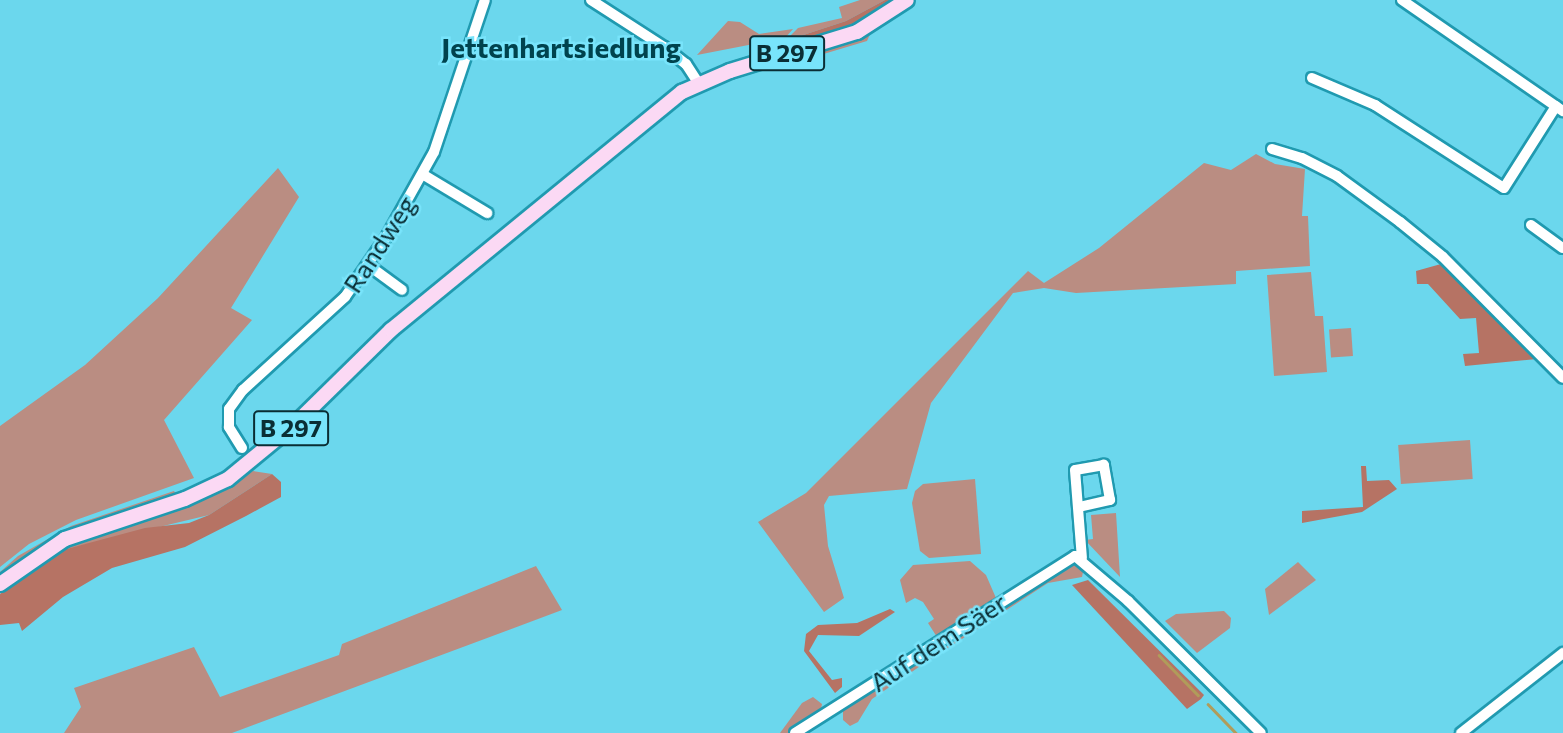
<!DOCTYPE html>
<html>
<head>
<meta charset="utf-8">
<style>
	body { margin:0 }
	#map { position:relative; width:1563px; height:733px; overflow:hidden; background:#6bd7ed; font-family:Commissioner,sans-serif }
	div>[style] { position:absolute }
	.green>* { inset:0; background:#ba8d82; transform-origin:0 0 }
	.forest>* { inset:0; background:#b67364 }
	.stream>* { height:2.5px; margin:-1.25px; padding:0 1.25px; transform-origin:1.25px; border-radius:1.25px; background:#b09c5a }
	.roads { filter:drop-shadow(2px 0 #209ab0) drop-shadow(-2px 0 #209ab0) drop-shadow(0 2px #209ab0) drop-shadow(0 -2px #209ab0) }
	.minor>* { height:10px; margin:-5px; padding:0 5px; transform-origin:5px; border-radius:5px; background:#fff }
	.major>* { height:14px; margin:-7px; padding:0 7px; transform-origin:7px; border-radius:7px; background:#fbd9f4 }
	span { translate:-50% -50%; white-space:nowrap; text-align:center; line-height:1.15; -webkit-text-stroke:5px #78e4fb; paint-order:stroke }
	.shield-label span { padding:2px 5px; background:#78e4fb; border:2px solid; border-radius:5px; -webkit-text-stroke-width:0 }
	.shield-label { font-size:24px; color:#0a2e35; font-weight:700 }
	.street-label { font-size:26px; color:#0a2e35 }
	.neighbourhood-label { font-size:28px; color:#00434e; font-weight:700 }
</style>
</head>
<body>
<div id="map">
	<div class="green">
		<i style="clip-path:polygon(860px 0,885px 0,846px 21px,785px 41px,798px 28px,842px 18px,839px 7px)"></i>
		<i style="clip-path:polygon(728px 21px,740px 22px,759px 34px,793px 29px,777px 47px,764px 47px,764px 42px,697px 55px)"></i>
		<i style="clip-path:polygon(871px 32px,867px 41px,770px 70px,769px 67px,790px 58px)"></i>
		<i style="clip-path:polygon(1256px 154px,1275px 164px,1305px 169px,1302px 216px,1308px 216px,1310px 266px,1236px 271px,1236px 284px,1076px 293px,1044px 288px,1013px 293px,931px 403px,907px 489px,829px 496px,824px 505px,828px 546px,844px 598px,824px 612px,758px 522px,806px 493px,1028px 271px,1044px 283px,1099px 248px,1204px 163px,1231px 170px)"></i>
		<i style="clip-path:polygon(278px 168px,299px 197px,231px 308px,252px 320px,164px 420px,194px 478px,76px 520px,29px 544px,0 567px,0 426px,85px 365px,158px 298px)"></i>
		<i style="clip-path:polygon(1311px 272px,1315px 316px,1323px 316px,1327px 372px,1274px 376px,1267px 275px)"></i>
		<i style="left:1351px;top:328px;width:28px;height:22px;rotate:86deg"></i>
		<i style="left:1470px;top:440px;width:39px;height:72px;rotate:86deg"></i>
		<i style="clip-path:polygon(253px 471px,272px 474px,209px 515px,59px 551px,96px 532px,195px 503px)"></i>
		<i style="clip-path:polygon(975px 479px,981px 554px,929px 558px,920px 551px,912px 503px,915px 491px,923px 484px)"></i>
		<i style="clip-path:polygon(174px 491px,177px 496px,51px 541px,0 578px,0 572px,18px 556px,71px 526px)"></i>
		<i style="clip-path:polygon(1116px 513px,1120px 577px,1085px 540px,1093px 539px,1091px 515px)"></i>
		<i style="clip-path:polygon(970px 561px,986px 575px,996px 598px,937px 637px,928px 623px,934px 619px,923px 602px,915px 598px,906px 603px,900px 580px,913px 565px)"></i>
		<i style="clip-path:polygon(1298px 562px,1316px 580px,1269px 615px,1265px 589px)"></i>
		<i style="clip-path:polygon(1074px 565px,1084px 567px,1082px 577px,1048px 583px,942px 652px,940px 648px)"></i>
		<i style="clip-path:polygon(536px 566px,562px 610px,232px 733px,64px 733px,81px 707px,74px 688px,194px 647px,220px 697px,339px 655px,342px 644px)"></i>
		<i style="clip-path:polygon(1224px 611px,1231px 618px,1230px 628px,1197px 653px,1165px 621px,1176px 614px)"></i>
		<i style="clip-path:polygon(936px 651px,938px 654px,872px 699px,858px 722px,850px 726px,843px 720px,843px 710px)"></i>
		<i style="clip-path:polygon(813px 697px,822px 704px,820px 714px,790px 733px,780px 733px,802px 703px)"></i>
	</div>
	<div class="forest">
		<i style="clip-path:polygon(885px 0,900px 0,869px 23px,786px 48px,785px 41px,846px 21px)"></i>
		<i style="clip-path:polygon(1441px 264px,1537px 359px,1465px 366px,1463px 354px,1479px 353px,1476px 318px,1460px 319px,1428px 284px,1417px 284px,1416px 271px)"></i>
		<i style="clip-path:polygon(1361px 466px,1366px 466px,1367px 481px,1389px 480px,1397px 489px,1362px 512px,1302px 523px,1302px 511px,1363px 507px)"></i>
		<i style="clip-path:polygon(272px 474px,281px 482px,281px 497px,246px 516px,185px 547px,112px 568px,63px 597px,22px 631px,19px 623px,0 625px,0 594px,59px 551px,145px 528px,189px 523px,209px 515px)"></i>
		<i style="clip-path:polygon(1088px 580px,1204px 695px,1201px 699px,1187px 709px,1072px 585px)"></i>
		<i style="clip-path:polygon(890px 609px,895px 612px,859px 636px,818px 635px,809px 651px,832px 680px,842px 678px,842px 687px,835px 693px,804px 651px,806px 634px,818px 625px,857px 623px)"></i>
	</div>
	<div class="stream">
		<i style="left:1159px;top:655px;width:56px;rotate:45.7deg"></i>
		<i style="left:1208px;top:704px;width:40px;rotate:46deg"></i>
	</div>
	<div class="roads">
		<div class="minor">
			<i style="left:591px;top:0;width:87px;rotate:32.8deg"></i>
			<i style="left:664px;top:47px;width:28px;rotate:38deg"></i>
			<i style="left:686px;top:64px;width:24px;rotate:57deg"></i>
			<i style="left:1402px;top:0;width:196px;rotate:34.6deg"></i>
			<i style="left:1312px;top:78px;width:69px;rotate:23.2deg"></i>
			<i style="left:1375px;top:105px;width:153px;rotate:32.8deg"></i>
			<i style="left:1504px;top:188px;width:97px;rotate:-57.6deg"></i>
			<i style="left:1272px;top:149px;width:31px;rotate:17deg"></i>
			<i style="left:1302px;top:158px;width:39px;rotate:27deg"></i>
			<i style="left:1337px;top:176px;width:78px;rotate:36.1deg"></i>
			<i style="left:1400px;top:222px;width:55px;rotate:39.1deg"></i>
			<i style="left:1443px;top:257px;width:170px;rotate:45.2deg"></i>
			<i style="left:424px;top:175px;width:74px;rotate:31.1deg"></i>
			<i style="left:1531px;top:225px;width:39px;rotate:36deg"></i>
			<i style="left:368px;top:265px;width:42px;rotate:36.3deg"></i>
			<i style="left:242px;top:448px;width:25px;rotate:-122deg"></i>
			<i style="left:229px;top:427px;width:18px;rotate:-90deg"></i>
			<i style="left:229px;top:409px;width:24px;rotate:-54deg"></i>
			<i style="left:243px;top:390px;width:138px;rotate:-42.4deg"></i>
			<i style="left:345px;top:297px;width:74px;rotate:-55.5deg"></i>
			<i style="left:387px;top:236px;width:96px;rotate:-60.8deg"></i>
			<i style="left:434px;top:152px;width:160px;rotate:-71.5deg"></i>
			<i style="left:1079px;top:507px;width:32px;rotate:-13deg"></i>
			<i style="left:1110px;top:500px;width:36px;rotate:-100deg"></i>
			<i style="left:1104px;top:465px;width:29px;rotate:170deg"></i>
			<i style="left:1075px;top:470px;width:88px;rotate:85.5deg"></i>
			<i style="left:795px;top:733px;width:331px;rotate:-32.3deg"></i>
			<i style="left:1075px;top:556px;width:70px;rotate:40.3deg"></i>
			<i style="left:1128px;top:601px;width:187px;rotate:44.8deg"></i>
			<i style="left:1461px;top:733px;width:130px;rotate:-38.1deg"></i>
		</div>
		<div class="major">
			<i style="left:0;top:584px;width:79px;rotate:-34.7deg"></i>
			<i style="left:65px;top:539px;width:126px;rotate:-18.4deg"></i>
			<i style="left:185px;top:499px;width:47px;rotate:-24.9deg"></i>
			<i style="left:228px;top:479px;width:88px;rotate:-39.5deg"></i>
			<i style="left:296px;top:423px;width:133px;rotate:-44.4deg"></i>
			<i style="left:391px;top:330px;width:376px;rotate:-39.3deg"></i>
			<i style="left:682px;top:92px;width:52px;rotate:-23.6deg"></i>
			<i style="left:730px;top:71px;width:133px;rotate:-17.1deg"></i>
			<i style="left:857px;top:32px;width:59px;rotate:-32.6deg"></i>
		</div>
	</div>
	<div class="shield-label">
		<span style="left:787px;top:53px">B 297</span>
		<span style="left:291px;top:428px">B 297</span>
	</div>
	<div class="street-label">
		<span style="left:379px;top:244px;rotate:-57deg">Randweg</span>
		<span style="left:938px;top:642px;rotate:-33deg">Auf dem Säer</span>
	</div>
	<div class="neighbourhood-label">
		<span style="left:561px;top:47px">Jettenhartsiedlung</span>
	</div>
</div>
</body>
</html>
